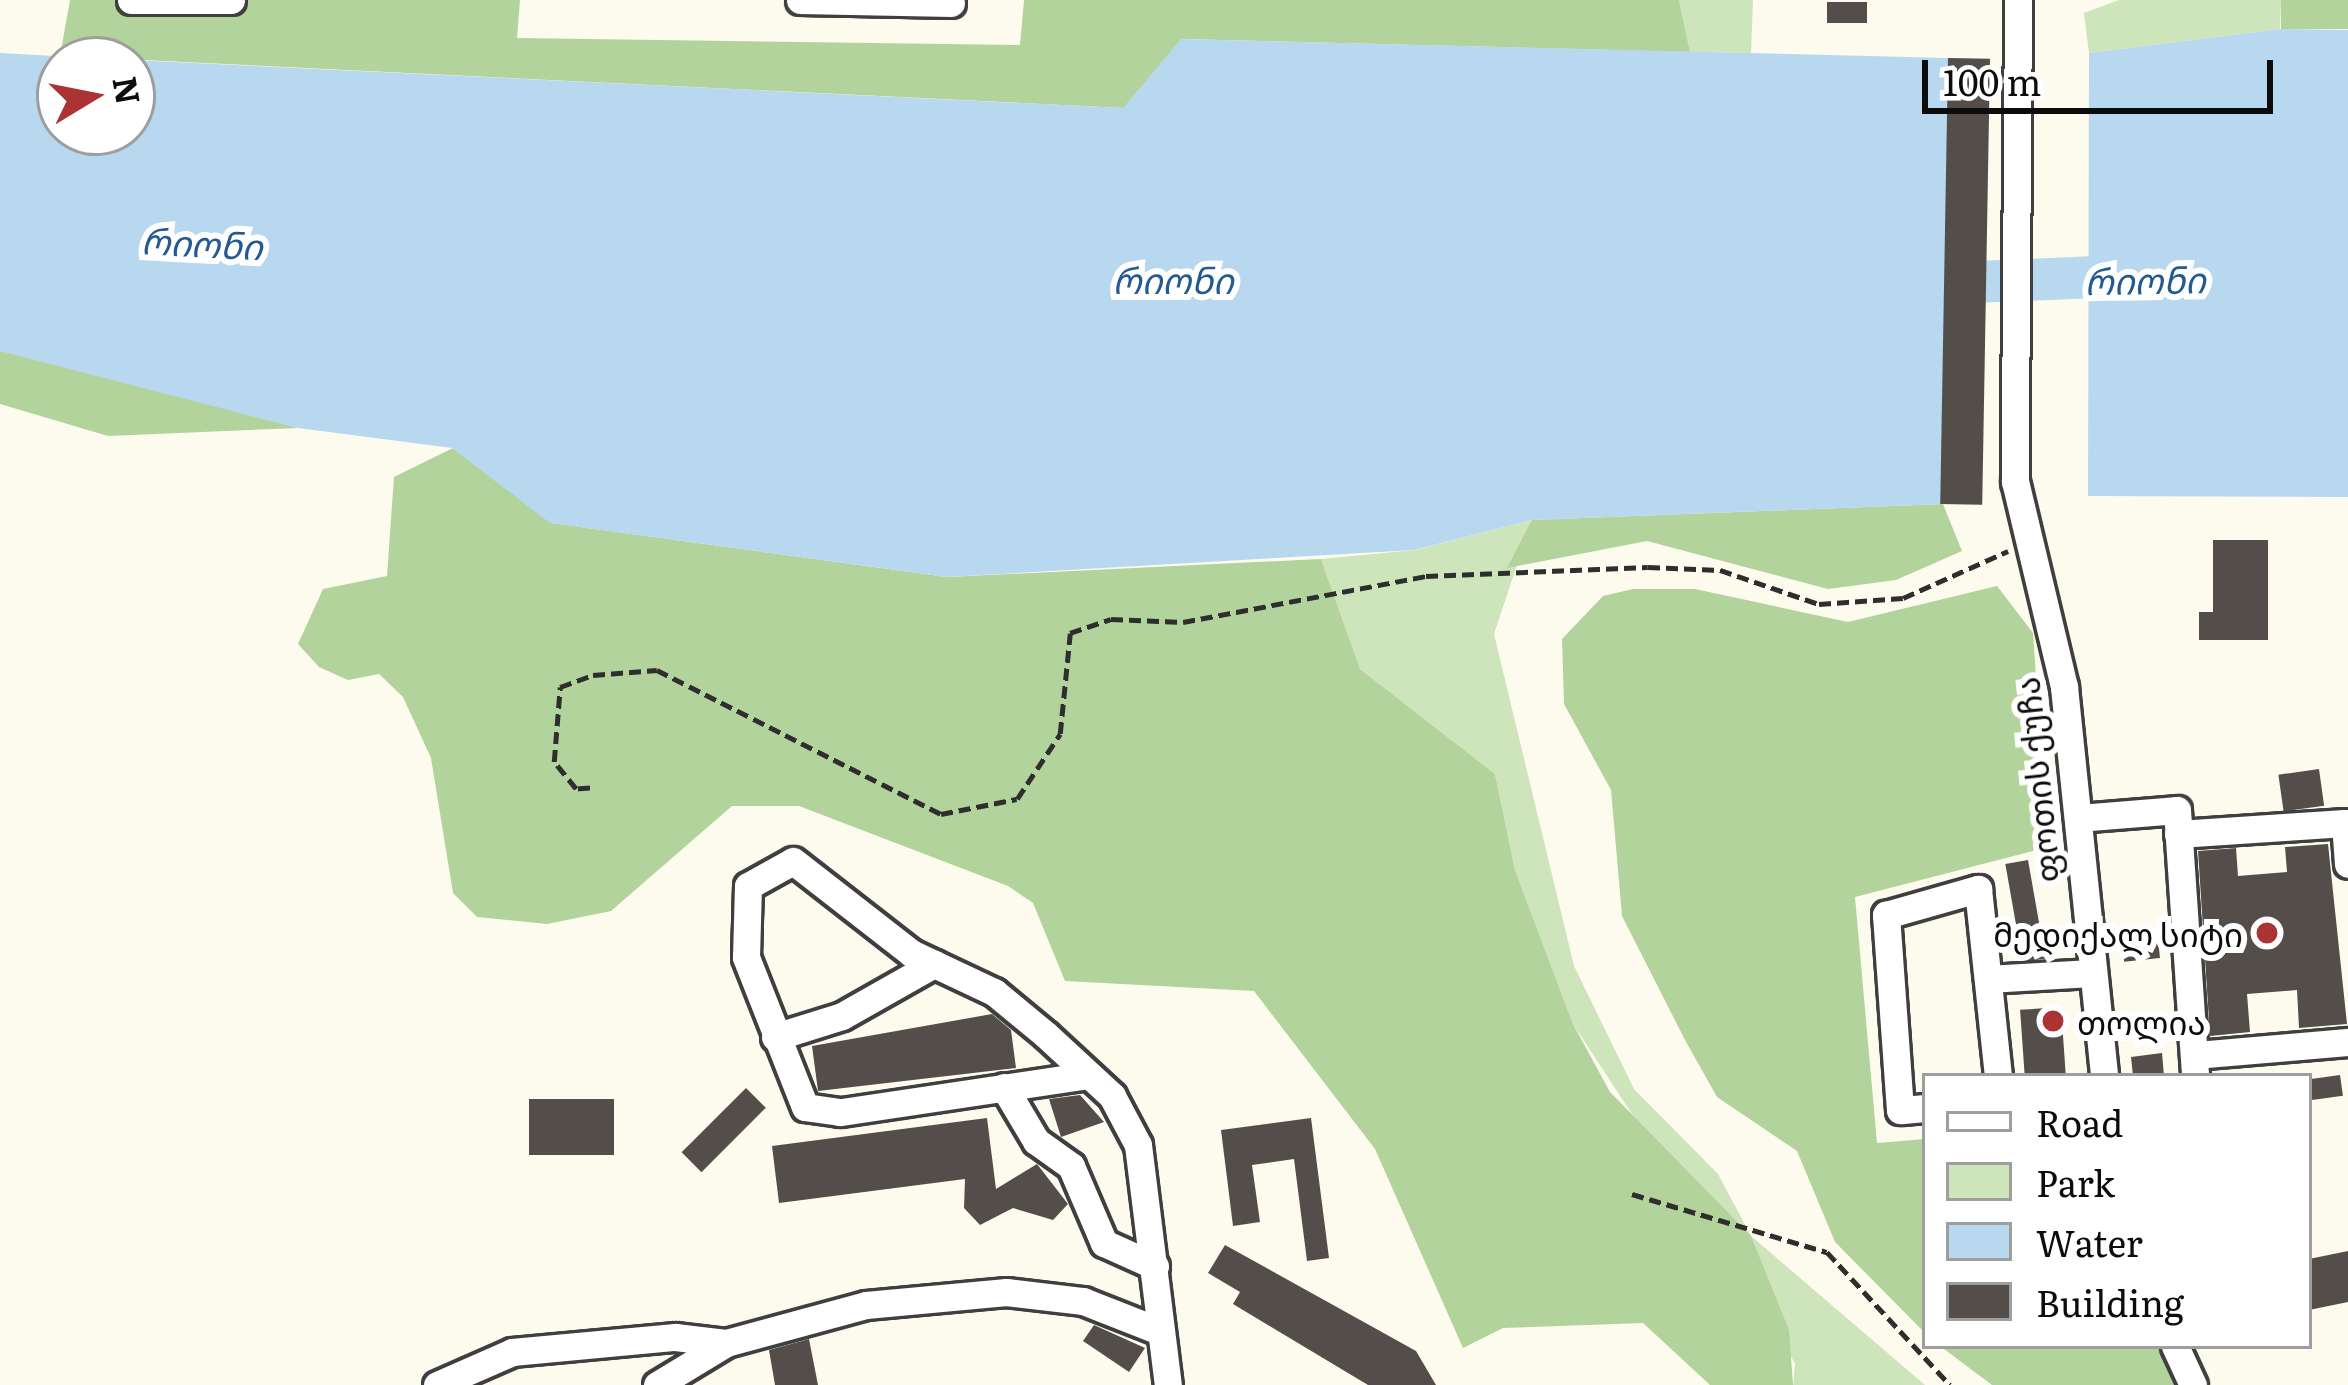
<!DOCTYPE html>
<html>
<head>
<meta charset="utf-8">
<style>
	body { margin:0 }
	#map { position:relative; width:2348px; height:1385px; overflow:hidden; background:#fdfbed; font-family:Literata,"Noto Sans Georgian",serif }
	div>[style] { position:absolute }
	.green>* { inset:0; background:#cee4ba }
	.forest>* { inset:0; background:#b2d39b; transform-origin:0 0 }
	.water>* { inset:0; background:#b7d8ef }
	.river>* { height:42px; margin:-21px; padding:0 21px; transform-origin:21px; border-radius:21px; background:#b7d8ef }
	.building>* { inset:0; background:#534e4a; transform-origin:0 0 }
	.path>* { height:4.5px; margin-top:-2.25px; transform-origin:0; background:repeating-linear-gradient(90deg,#2e2e2e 0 12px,transparent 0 18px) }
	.roads { filter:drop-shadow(3px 0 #3f3f3f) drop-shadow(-3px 0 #3f3f3f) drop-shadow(0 3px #3f3f3f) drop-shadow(0 -3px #3f3f3f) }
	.minor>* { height:27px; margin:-13.5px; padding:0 13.5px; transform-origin:13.5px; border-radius:13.5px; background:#fff }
	.dots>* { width:33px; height:33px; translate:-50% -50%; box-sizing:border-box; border:6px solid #fff; border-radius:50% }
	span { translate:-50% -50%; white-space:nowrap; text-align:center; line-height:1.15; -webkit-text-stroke:12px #fff; paint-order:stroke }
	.street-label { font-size:33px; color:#0c0c0c }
	.poi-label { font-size:33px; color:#0c0c0c }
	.right { translate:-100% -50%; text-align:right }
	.left { translate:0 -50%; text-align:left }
	.water-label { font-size:36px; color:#235b90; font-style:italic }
	.legend { position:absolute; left:1922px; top:1073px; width:390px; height:276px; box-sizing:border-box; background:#fff; border:3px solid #9e9e9e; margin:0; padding:15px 21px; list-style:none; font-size:36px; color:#0c0c0c }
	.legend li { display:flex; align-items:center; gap:24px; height:60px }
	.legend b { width:60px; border:3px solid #9e9e9e }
	.north { position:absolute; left:36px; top:36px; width:120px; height:120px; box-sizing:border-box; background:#fff; border:3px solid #9e9e9e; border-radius:50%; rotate:80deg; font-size:33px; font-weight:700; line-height:48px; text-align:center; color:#0c0c0c }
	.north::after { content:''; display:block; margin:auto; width:42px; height:54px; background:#ac3334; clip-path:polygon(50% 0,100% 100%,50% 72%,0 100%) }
	.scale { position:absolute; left:1922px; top:60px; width:351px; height:54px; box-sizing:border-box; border:6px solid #0c0c0c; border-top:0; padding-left:15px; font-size:36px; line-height:42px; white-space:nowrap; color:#0c0c0c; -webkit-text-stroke:9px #fff; paint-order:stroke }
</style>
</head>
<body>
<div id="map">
	<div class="green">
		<i style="clip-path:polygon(1679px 0,1753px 0,1751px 53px,1690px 52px)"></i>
		<i style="clip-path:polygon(2119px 0,2281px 0,2280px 29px,2089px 53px,2084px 13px)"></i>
		<i style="clip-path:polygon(1532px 520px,1494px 634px,1574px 966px,1634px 1089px,1718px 1174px,1751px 1236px,1925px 1385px,1793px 1385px,1795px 1363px,1573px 1024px,1515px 870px,1495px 774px,1360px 669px,1321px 559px,1415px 550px)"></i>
	</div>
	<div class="forest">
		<i style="clip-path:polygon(70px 0,520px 0,517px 38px,1020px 45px,1024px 0,1679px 0,1690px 52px,1182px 39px,1124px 108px,60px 56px)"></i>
		<i style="left:2281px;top:0;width:67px;height:29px"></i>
		<i style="clip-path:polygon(0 351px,43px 359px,298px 428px,108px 436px,0 404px)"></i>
		<i style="clip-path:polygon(453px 448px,551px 523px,947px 577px,1321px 559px,1360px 669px,1495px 774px,1515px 870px,1573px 1024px,1610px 1092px,1751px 1236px,1789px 1330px,1793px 1385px,1710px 1385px,1643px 1323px,1503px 1328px,1463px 1348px,1375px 1149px,1254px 991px,1065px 981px,1033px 903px,1008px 886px,799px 806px,732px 806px,611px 911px,547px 924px,477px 917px,453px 893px,431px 758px,403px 697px,379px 674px,348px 680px,319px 667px,298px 644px,323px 589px,387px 576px,394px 477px)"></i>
		<i style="clip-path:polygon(1943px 504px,1962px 551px,1896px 580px,1828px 589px,1647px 541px,1507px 568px,1532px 520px)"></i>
		<i style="clip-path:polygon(1997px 586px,2033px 633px,2048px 847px,1855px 897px,1877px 1143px,1925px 1139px,1925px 1333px,1835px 1242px,1797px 1151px,1717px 1097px,1685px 1040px,1622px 916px,1611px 790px,1564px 704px,1562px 639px,1603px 596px,1633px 589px,1695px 589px,1848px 622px)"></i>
		<i style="clip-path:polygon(1940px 1346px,2169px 1346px,2189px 1385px,1992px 1385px)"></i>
	</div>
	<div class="water">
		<i style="clip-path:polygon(2280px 29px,2348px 30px,2348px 497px,2088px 496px,2089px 53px)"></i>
		<i style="clip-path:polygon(1181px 39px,1948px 58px,1943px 504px,1532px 520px,1414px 550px,947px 577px,550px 523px,452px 448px,298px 428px,0 351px,0 53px,128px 60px,60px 60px,60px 132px,132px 132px,132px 60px,1123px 108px)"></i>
	</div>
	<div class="river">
		<i style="left:1929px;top:284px;width:214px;rotate:-2.4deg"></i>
	</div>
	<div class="building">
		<i style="left:1827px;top:2px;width:40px;height:21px"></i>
		<i style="left:1948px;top:58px;width:42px;height:446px;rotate:1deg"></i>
		<i style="clip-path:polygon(2213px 540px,2268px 540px,2268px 640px,2199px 640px,2199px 612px,2213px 612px)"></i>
		<i style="left:2319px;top:769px;width:37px;height:41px;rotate:82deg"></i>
		<i style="clip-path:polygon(2328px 844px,2347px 1024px,2299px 1028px,2297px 990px,2247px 994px,2250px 1032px,2210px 1036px,2198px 851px,2236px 848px,2238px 876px,2287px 872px,2285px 847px)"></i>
		<i style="left:2028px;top:860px;width:100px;height:23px;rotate:80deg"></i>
		<i style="left:2158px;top:939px;width:19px;height:36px;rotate:84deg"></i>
		<i style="left:2061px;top:1007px;width:69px;height:41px;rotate:86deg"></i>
		<i style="clip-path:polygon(992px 1014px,1011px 1030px,1016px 1068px,818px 1091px,812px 1046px)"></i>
		<i style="clip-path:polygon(2162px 1053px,2164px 1076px,2133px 1076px,2131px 1057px)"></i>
		<i style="left:2340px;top:1075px;width:21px;height:31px;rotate:82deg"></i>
		<i style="left:746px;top:1088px;width:28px;height:91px;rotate:45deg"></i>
		<i style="clip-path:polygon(1080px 1095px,1104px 1122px,1061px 1137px,1049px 1099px)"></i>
		<i style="left:529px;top:1099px;width:85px;height:56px"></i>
		<i style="clip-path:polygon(987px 1118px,996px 1189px,1037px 1164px,1068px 1204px,1053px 1220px,1013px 1208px,980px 1225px,964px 1208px,965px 1179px,779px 1203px,772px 1146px)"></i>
		<i style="clip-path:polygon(1311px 1118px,1329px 1258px,1307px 1261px,1294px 1159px,1252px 1165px,1260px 1222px,1233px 1226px,1221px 1130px)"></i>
		<i style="clip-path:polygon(1225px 1245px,1416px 1351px,1436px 1385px,1368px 1385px,1233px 1304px,1240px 1292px,1208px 1273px)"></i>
		<i style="clip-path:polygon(2348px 1251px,2348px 1302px,2309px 1310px,2309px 1259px)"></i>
		<i style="clip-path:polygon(1094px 1325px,1145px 1348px,1129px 1372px,1083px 1341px)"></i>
		<i style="clip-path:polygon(809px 1339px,818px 1385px,775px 1385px,769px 1350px)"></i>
	</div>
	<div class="path">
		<i style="left:590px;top:788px;width:14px;rotate:176deg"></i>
		<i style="left:576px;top:789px;width:35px;rotate:-129deg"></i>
		<i style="left:554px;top:762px;width:75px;rotate:-85.4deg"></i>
		<i style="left:560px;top:687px;width:35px;rotate:-20deg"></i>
		<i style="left:593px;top:675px;width:64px;rotate:-4.5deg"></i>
		<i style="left:657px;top:670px;width:318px;rotate:26.9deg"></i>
		<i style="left:941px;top:814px;width:77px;rotate:-11.2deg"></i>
		<i style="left:1017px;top:799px;width:78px;rotate:-56.5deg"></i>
		<i style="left:1060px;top:734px;width:101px;rotate:-84.3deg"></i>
		<i style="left:1070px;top:633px;width:43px;rotate:-18.9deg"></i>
		<i style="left:1111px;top:619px;width:72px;rotate:2.4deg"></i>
		<i style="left:1183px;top:622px;width:247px;rotate:-10.7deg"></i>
		<i style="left:1426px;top:576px;width:222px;rotate:-2.3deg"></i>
		<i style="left:1648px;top:567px;width:72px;rotate:2.4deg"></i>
		<i style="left:1720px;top:570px;width:105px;rotate:19deg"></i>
		<i style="left:1819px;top:604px;width:84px;rotate:-4.1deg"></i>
		<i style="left:1903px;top:598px;width:115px;rotate:-24.1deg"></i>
		<i style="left:1632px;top:1194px;width:203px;rotate:16.6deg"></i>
		<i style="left:1827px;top:1252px;width:181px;rotate:47.2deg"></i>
	</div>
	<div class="roads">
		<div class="minor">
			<i style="left:131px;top:0;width:100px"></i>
			<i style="left:800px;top:0;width:151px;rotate:1.1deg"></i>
			<i style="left:2018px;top:0;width:481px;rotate:90.4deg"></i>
			<i style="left:2015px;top:481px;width:212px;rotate:76.6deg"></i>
			<i style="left:2064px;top:687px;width:391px;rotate:84.1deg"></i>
			<i style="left:2078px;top:818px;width:99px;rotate:-4.6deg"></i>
			<i style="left:2177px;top:810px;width:267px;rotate:86.1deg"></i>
			<i style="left:2178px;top:834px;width:167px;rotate:-3.8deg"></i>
			<i style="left:2345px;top:823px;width:41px;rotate:85.8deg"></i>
			<i style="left:1988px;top:979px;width:103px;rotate:-3.3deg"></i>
			<i style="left:775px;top:1037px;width:70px;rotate:-17.4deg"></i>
			<i style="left:842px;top:1016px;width:106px;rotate:-29.5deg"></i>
			<i style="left:2196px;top:1055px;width:153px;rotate:-4.9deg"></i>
			<i style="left:1089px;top:1075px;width:252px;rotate:171.5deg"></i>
			<i style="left:840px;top:1112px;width:35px;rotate:-172deg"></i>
			<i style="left:805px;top:1107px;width:161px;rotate:-111.5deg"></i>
			<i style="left:746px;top:957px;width:71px;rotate:-88.4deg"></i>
			<i style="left:748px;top:886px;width:51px;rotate:-29.1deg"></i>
			<i style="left:793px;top:861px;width:150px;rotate:37.9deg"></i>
			<i style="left:911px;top:953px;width:92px;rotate:25.2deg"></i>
			<i style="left:994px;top:992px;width:67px;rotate:39.6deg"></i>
			<i style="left:1046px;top:1035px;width:90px;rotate:42.7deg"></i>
			<i style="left:1112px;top:1096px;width:55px;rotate:62deg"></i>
			<i style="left:1138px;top:1145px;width:242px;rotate:82.9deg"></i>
			<i style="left:1004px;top:1087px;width:63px;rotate:59.3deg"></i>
			<i style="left:1036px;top:1141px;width:43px;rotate:35.5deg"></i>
			<i style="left:1071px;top:1166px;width:84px;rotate:66.8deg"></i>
			<i style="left:1104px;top:1243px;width:56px;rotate:24.3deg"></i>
			<i style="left:1925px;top:1108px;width:25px;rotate:175deg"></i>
			<i style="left:1900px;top:1110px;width:196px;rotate:-94.1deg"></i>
			<i style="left:1886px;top:915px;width:96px;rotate:-15.8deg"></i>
			<i style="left:1978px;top:889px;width:188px;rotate:83.9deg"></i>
			<i style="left:2175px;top:1346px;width:43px;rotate:65.2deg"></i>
			<i style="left:437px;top:1385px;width:82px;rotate:-23.7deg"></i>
			<i style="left:512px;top:1352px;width:164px;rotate:-5.3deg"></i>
			<i style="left:675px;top:1337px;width:51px;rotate:6.7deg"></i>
			<i style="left:657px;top:1385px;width:81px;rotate:-31.3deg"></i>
			<i style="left:726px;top:1343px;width:145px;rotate:-15.2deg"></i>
			<i style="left:866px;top:1305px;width:141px;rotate:-5.3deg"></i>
			<i style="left:1006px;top:1292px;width:78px;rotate:6.7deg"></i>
			<i style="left:1083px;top:1301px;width:82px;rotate:21.5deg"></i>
		</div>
	</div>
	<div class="dots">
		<i style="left:2267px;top:933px;background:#ac3334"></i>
		<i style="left:2053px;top:1021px;background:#ac3334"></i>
	</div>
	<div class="street-label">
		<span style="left:2036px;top:780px;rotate:-96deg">ფოთის ქუჩა</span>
	</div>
	<div class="poi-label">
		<span class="right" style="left:2243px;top:933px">მედიქალ სიტი</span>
		<span class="left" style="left:2077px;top:1021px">თოლია</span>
	</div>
	<div class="water-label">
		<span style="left:202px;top:242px;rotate:3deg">რიონი</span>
		<span style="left:1173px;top:279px">რიონი</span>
		<span style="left:2145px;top:279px;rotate:-1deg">რიონი</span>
	</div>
	<ul class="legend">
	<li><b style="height:15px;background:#fff"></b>Road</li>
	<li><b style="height:33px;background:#cee4ba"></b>Park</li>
	<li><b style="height:33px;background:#b7d8ef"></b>Water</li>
	<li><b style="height:33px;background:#534e4a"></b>Building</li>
	</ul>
	<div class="north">N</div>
	<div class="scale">100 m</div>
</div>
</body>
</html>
